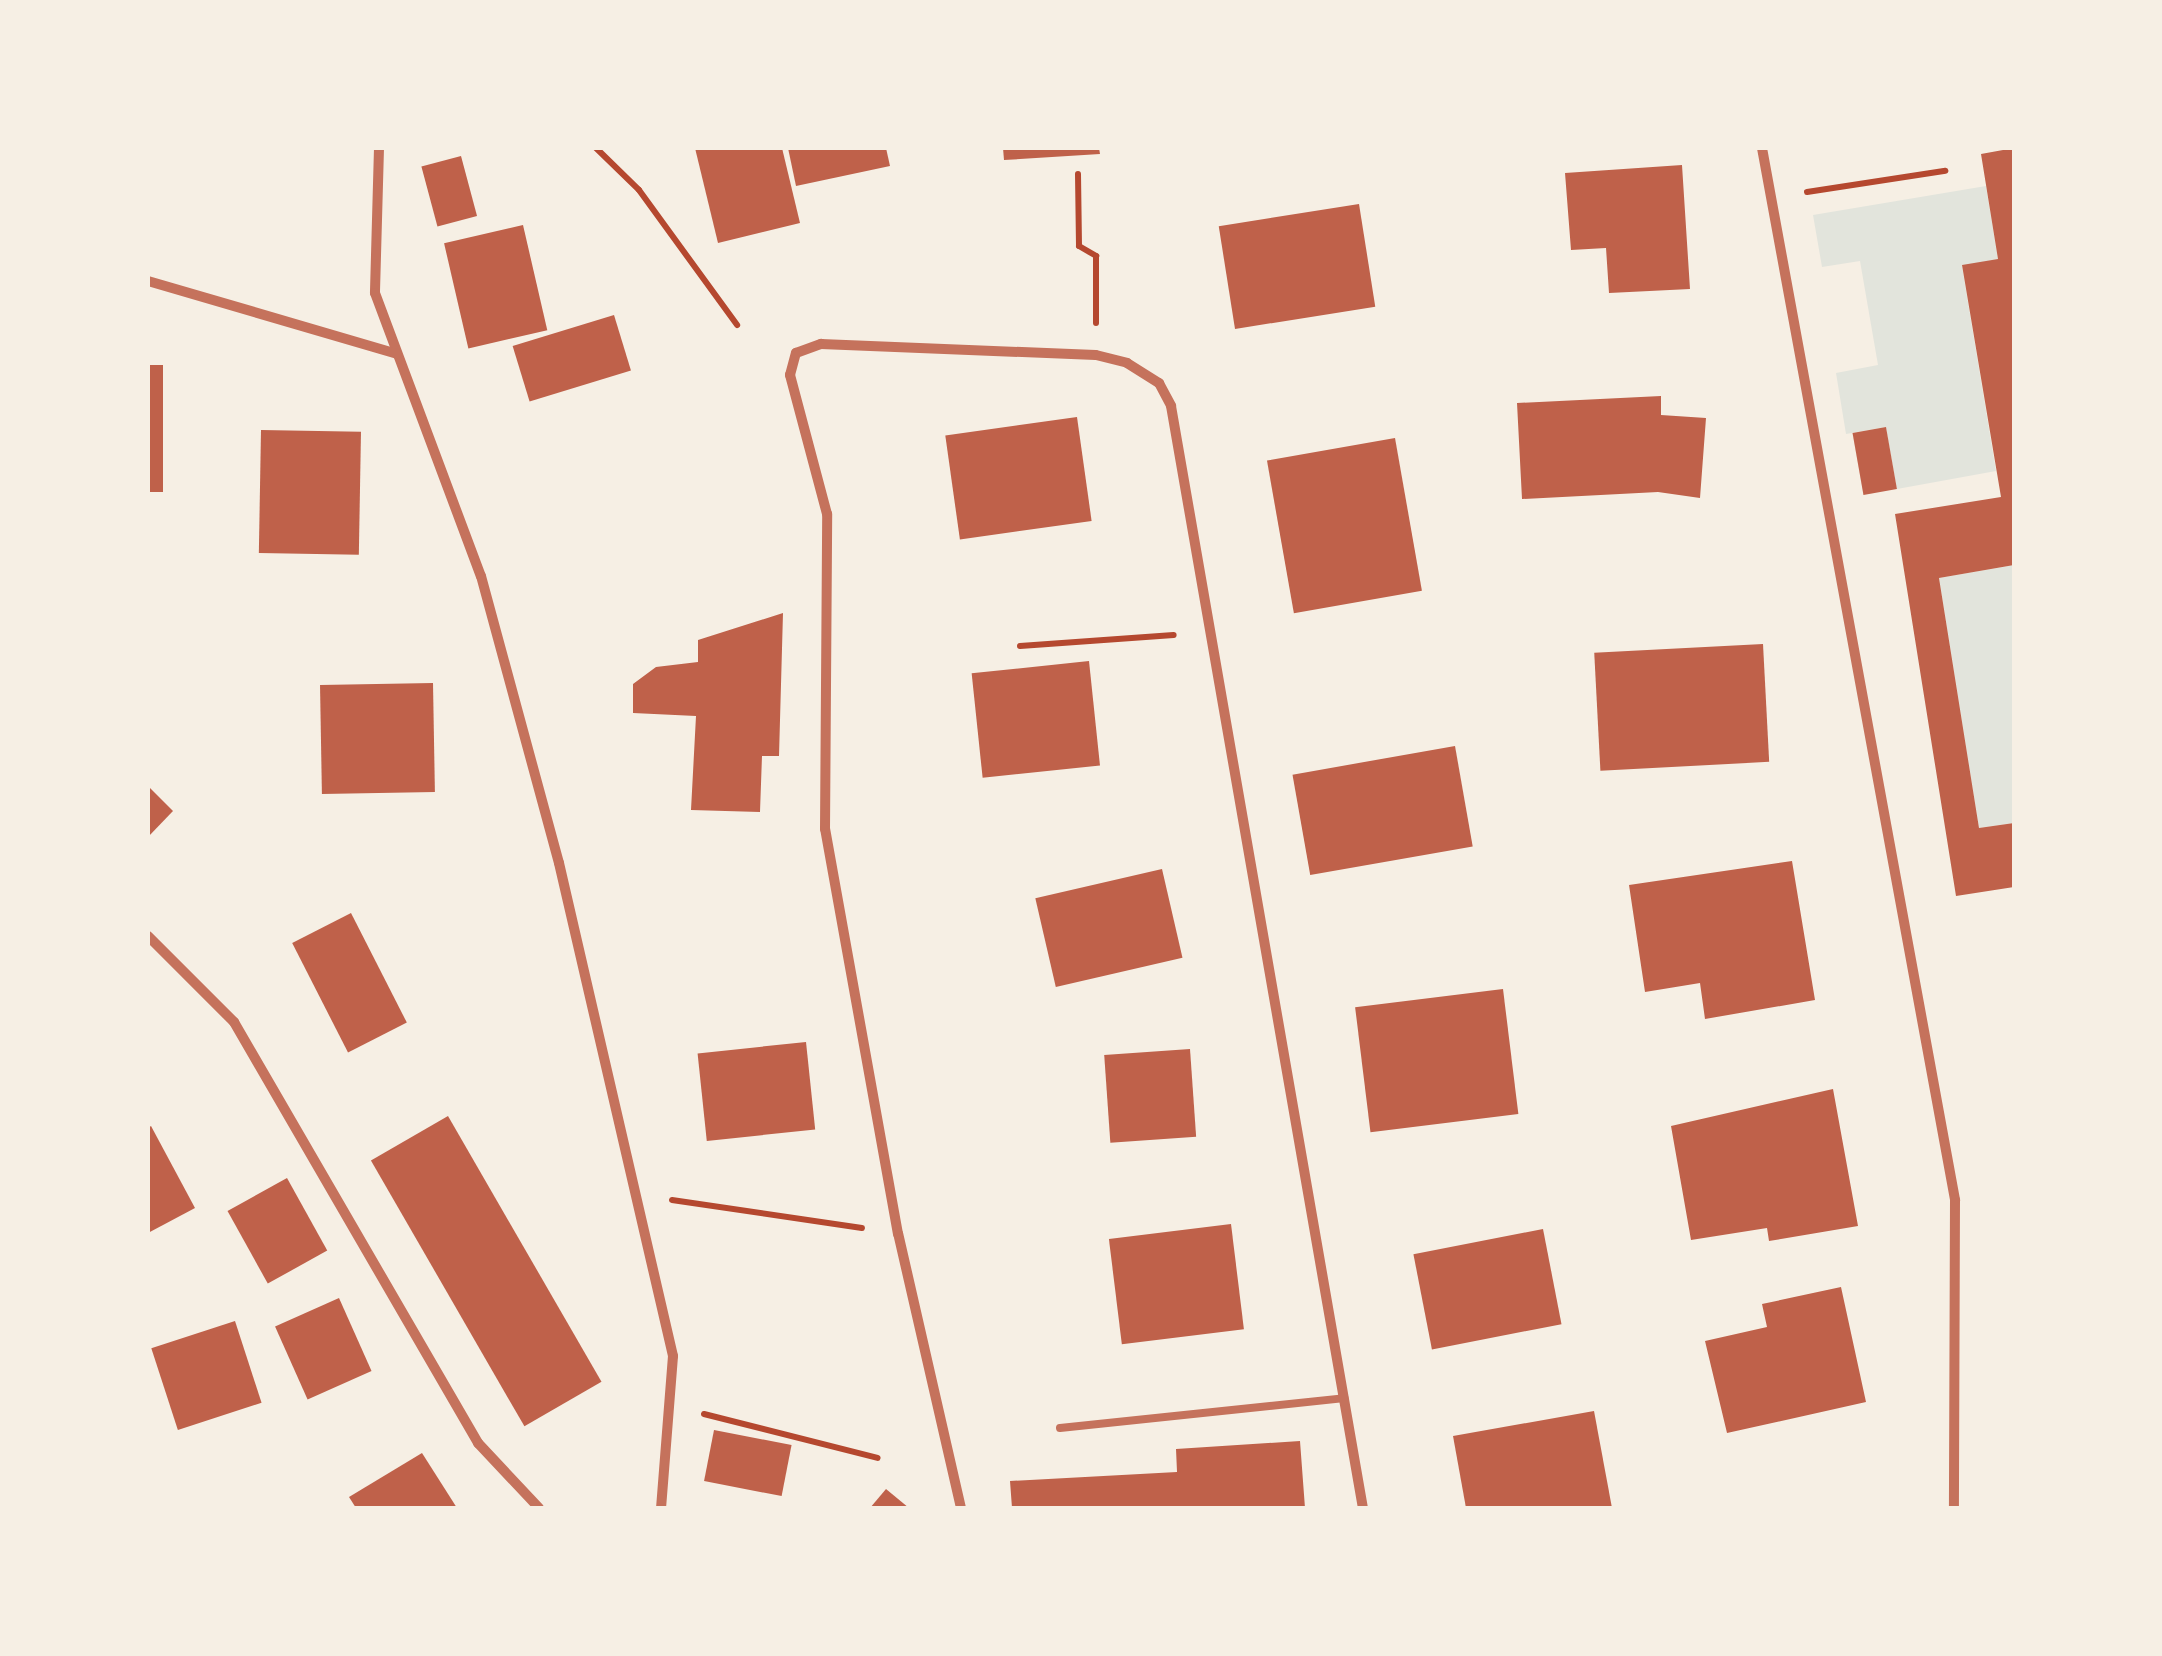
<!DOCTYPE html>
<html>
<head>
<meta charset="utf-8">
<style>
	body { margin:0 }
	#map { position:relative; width:2162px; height:1656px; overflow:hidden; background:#f6efe4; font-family:Raleway,sans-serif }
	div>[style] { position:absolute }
	.green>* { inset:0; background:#e2e4dc }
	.building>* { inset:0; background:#bf614a; transform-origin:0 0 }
	.path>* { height:6px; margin:-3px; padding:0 3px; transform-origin:3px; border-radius:3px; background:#b5482f }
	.service>* { height:8px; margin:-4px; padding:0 4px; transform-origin:4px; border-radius:4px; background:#c5725c }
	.minor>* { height:10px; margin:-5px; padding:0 5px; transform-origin:5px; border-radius:5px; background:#c5725c }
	span { translate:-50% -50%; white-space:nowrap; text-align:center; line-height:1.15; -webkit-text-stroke:8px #f6efe4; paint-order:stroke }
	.frame { position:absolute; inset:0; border:150px solid #f6efe4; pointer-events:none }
</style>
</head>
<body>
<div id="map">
	<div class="green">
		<i style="clip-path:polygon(1986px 186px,1998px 259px,1962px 266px,1996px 471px,1897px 489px,1886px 427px,1846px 434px,1836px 373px,1878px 365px,1860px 261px,1822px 267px,1813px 215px)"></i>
		<i style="clip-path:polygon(2014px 565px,2014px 823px,1979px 828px,1939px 578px)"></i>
	</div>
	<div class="building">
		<i style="clip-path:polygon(695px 148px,782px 148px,800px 223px,718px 243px)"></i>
		<i style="clip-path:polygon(788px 148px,886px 148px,890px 166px,796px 186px)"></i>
		<i style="clip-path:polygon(1003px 148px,1099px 148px,1100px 154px,1004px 160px)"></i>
		<i style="clip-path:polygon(2014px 148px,2014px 565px,1939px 578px,1979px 828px,2014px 823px,2014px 887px,1956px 896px,1895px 514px,2001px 497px,1962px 265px,1998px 259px,1981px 154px)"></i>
		<i style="left:461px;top:156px;width:62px;height:41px;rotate:75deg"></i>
		<i style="clip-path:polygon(1682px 165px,1690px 289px,1609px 293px,1606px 248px,1571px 250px,1565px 173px)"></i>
		<i style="left:1359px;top:204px;width:104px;height:142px;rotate:81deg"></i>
		<i style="left:523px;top:225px;width:108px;height:81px;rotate:77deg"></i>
		<i style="left:614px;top:315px;width:58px;height:106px;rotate:73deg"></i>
		<i style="left:148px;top:365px;width:15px;height:127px"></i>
		<i style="clip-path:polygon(1661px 396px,1661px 415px,1706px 418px,1700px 498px,1658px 492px,1522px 499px,1517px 403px)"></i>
		<i style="left:1077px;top:417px;width:105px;height:133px;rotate:82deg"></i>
		<i style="left:1886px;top:427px;width:63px;height:34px;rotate:80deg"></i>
		<i style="left:261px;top:430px;width:100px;height:123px;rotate:1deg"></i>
		<i style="left:1395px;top:438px;width:155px;height:130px;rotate:80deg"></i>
		<i style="clip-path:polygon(783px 613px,779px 756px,762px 756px,760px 812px,691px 810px,696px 716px,633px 713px,633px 684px,656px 667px,698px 662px,698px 640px)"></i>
		<i style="left:1763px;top:644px;width:118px;height:169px;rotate:87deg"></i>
		<i style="left:1089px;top:661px;width:105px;height:118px;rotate:84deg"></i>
		<i style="left:433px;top:683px;width:109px;height:113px;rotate:89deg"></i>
		<i style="left:1455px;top:746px;width:102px;height:165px;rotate:80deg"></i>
		<i style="clip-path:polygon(148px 786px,173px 811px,148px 837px)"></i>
		<i style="clip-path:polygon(1792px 861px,1815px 1000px,1705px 1019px,1700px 983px,1645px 992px,1629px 885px)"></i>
		<i style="left:1162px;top:869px;width:91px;height:130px;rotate:77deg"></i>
		<i style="left:351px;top:913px;width:123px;height:66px;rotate:63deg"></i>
		<i style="left:1503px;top:989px;width:126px;height:149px;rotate:83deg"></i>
		<i style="left:806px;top:1042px;width:88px;height:109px;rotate:84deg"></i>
		<i style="left:1190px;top:1049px;width:88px;height:86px;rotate:86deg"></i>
		<i style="clip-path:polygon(1833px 1089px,1858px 1226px,1769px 1241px,1767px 1228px,1691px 1240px,1671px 1126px)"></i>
		<i style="left:448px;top:1116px;width:307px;height:89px;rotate:60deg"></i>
		<i style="clip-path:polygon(151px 1126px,195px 1208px,148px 1233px,148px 1128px)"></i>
		<i style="left:287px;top:1178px;width:83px;height:68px;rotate:61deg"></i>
		<i style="left:1231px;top:1224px;width:106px;height:123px;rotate:83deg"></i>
		<i style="left:1543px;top:1229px;width:97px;height:132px;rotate:79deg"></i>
		<i style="clip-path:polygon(1841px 1287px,1866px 1402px,1727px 1433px,1705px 1341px,1767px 1327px,1762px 1304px)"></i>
		<i style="left:339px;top:1298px;width:80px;height:70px;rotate:66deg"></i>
		<i style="left:235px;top:1321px;width:86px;height:88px;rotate:72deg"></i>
		<i style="clip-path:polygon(1594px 1411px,1612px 1508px,1466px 1508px,1453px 1436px)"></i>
		<i style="left:714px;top:1430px;width:79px;height:52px;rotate:11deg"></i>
		<i style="clip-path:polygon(1300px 1441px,1305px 1508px,1012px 1508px,1010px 1481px,1177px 1472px,1176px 1449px)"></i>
		<i style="clip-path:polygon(422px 1453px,457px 1508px,356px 1508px,349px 1497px)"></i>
		<i style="clip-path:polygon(886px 1489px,909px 1508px,870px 1508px)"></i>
	</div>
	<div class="path">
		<i style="left:596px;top:148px;width:60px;rotate:44.3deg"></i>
		<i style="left:639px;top:190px;width:167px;rotate:54deg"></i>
		<i style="left:1078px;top:174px;width:72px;rotate:89.2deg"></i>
		<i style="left:1079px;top:246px;width:20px;rotate:30deg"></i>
		<i style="left:1096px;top:256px;width:67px;rotate:90deg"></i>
		<i style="left:1807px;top:192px;width:140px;rotate:-8.7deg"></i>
		<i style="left:1020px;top:646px;width:154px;rotate:-4.1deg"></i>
		<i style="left:672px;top:1200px;width:192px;rotate:8.4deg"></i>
		<i style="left:704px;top:1414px;width:179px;rotate:14.2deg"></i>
	</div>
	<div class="service">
		<i style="left:1060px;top:1428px;width:286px;rotate:-6deg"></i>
	</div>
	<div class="minor">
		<i style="left:379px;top:148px;width:145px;rotate:91.6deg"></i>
		<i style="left:375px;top:293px;width:302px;rotate:69.5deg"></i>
		<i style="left:481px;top:576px;width:297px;rotate:74.8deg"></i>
		<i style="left:559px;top:863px;width:506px;rotate:76.98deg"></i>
		<i style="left:673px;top:1356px;width:152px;rotate:94.5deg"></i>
		<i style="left:1762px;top:148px;width:1070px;rotate:79.6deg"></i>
		<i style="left:1955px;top:1200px;width:308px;rotate:90.2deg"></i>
		<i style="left:148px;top:281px;width:259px;rotate:16.3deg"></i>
		<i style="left:148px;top:936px;width:122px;rotate:45deg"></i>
		<i style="left:234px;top:1022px;width:487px;rotate:59.9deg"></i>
		<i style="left:478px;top:1443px;width:89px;rotate:46.8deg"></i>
		<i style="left:961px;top:1508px;width:281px;rotate:-102.9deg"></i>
		<i style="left:898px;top:1234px;width:412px;rotate:-100.2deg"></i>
		<i style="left:825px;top:829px;width:315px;rotate:-89.6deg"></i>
		<i style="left:827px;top:514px;width:144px;rotate:-104.9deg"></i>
		<i style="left:790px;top:375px;width:23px;rotate:-75deg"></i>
		<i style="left:796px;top:353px;width:27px;rotate:-20deg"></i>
		<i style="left:821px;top:344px;width:275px;rotate:2.3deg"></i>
		<i style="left:1096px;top:355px;width:32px;rotate:14deg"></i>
		<i style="left:1127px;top:363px;width:38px;rotate:32deg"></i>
		<i style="left:1159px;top:383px;width:26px;rotate:62deg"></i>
		<i style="left:1171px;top:406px;width:1119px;rotate:80.12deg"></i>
	</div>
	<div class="frame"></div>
</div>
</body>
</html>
